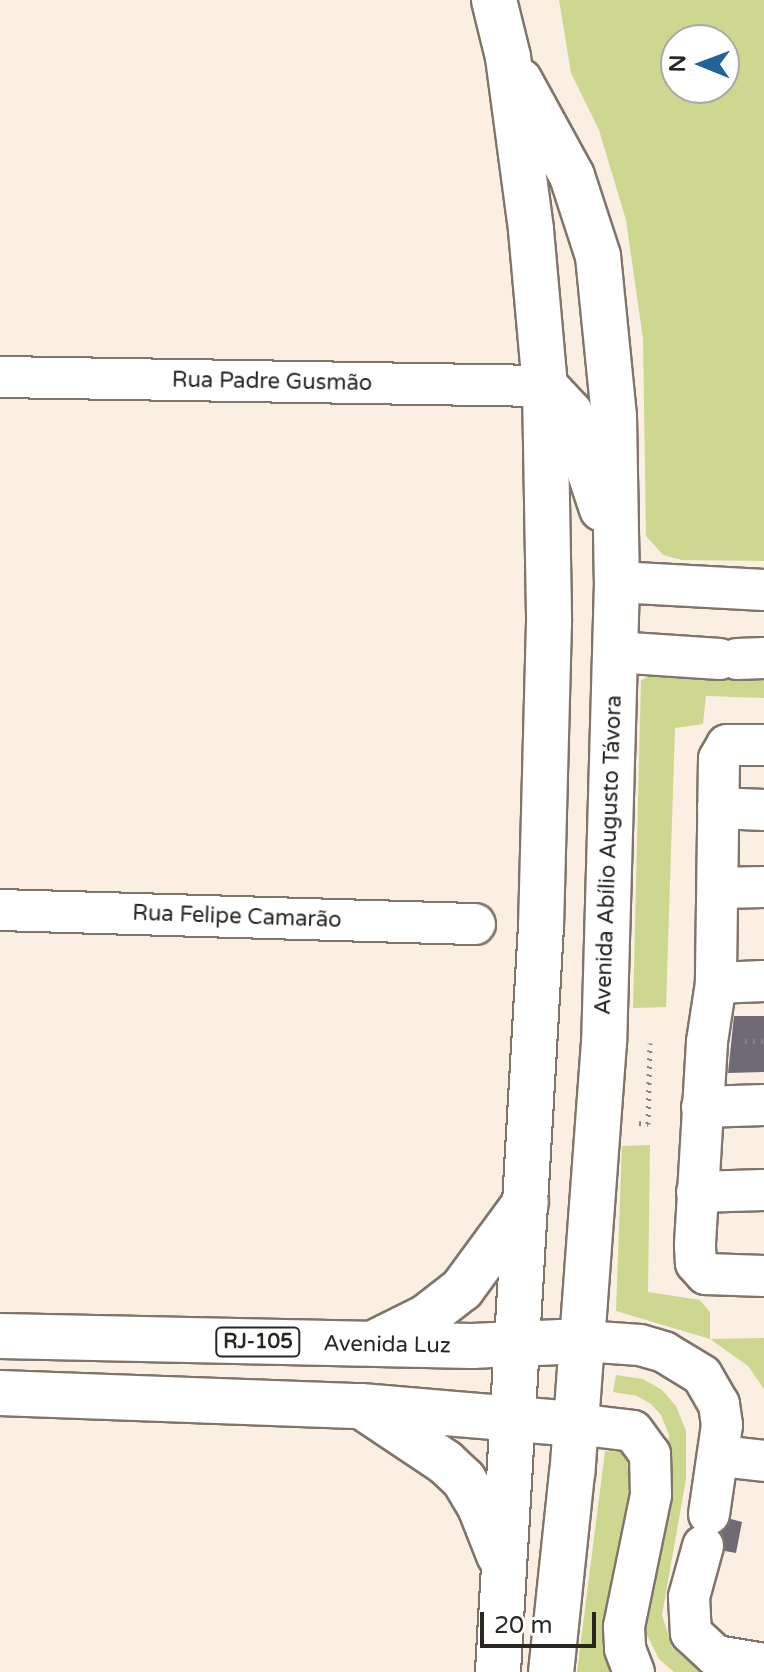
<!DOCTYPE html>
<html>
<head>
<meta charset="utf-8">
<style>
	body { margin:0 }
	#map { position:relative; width:764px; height:1672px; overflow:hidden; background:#fbefe3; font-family:"Varela Round",sans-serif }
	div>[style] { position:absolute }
	.green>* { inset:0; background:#ced790 }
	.building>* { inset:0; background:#706a76 }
	.path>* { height:5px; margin-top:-2.5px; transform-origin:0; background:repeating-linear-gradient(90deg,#8a837b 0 2px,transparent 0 8px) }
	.roads { filter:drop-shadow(2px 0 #7f756a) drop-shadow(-2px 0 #7f756a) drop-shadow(0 2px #7f756a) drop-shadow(0 -2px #7f756a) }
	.minor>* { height:40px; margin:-20px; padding:0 20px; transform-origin:20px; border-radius:20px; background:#fff }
	.major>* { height:44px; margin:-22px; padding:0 22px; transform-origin:22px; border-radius:22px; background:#fff }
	span { translate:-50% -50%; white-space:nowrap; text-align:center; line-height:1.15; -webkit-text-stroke:8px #fff; paint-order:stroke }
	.shield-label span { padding:2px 6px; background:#fff; border:2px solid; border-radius:6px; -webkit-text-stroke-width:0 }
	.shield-label { font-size:20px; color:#2a2622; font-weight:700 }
	.street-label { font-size:22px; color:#2a2622 }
	.north { position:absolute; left:660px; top:24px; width:80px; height:80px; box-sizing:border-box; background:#fff; border:2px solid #aaa8a7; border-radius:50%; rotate:271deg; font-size:22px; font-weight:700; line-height:32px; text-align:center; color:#2a2622 }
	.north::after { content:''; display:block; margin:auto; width:28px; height:36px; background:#226499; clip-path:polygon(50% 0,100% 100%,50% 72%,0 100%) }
	.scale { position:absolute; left:480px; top:1612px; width:116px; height:36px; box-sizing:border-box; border:4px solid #2a2622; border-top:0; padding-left:10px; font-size:24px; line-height:28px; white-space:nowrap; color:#2a2622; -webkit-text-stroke:6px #fff; paint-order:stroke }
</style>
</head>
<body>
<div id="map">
	<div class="green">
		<i style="clip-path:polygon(evenodd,559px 0,764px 0,764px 561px,682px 560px,663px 555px,646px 536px,643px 339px,626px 220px,599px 130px,571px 73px,559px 0,676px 40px,724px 40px,724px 88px,676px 88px,676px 40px)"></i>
		<i style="clip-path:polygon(656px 674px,764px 679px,764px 698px,706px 696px,703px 724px,675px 728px,666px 1007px,633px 1008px,641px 680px)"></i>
		<i style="clip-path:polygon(650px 1145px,648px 1292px,700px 1300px,710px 1312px,710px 1339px,764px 1338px,764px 1389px,748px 1366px,710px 1339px,616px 1311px,622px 1146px)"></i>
		<i style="clip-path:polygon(616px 1375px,643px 1379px,662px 1390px,676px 1406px,686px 1431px,686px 1479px,662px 1615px,672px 1647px,684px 1658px,715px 1672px,674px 1672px,659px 1659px,646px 1633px,644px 1614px,668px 1477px,669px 1435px,661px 1415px,651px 1404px,637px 1396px,613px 1392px)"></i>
		<i style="clip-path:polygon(605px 1451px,627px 1452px,636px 1457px,618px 1672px,577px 1672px)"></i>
	</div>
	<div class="building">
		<i style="clip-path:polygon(734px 1016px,764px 1016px,764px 1072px,728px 1073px)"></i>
		<i style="clip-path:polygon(731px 1519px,742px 1522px,736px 1553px,725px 1551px,721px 1533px)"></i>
	</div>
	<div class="path">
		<i style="left:745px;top:1041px;width:19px"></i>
		<i style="left:639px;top:1123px;width:9px;rotate:6deg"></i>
		<i style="left:648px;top:1124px;width:81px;rotate:-88.6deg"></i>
	</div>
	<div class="roads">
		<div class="minor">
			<i style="left:0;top:377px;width:545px;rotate:0.95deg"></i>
			<i style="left:617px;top:582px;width:147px;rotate:3.1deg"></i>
			<i style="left:615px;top:652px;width:105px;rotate:3.8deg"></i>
			<i style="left:737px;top:659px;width:27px;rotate:-2deg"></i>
			<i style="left:764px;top:745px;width:37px;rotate:180deg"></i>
			<i style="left:727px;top:745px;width:16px;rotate:120deg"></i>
			<i style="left:719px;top:759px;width:224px;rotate:90.8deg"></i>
			<i style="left:716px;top:983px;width:60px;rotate:98.7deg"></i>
			<i style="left:707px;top:1042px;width:204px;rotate:93.4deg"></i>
			<i style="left:695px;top:1246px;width:17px;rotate:87deg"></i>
			<i style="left:696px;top:1263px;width:15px;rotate:48deg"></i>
			<i style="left:706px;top:1274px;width:58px;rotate:2deg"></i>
			<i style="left:718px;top:808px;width:46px;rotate:2.5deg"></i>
			<i style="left:718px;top:888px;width:46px;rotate:-1.2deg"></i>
			<i style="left:0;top:910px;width:475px;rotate:1.7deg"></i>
			<i style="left:716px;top:983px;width:48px;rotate:-2.4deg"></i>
			<i style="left:702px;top:1107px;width:62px;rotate:-1.8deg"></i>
			<i style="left:697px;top:1192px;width:67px;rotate:-1.7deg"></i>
			<i style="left:583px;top:1341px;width:57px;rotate:4deg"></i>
			<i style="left:640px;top:1345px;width:25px;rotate:16deg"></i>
			<i style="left:664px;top:1352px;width:44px;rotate:31.2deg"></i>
			<i style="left:702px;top:1375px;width:34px;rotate:60deg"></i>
			<i style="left:719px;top:1404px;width:21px;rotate:82deg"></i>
			<i style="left:722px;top:1425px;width:90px;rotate:98.3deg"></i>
			<i style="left:576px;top:1424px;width:57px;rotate:7deg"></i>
			<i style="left:633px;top:1431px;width:29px;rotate:54deg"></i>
			<i style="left:650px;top:1454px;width:41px;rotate:88.6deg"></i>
			<i style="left:651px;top:1495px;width:135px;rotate:101.6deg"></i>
			<i style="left:624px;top:1627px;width:22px;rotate:87deg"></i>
			<i style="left:625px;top:1649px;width:25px;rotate:69deg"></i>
			<i style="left:720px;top:1456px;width:44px;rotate:6.5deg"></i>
			<i style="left:703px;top:1546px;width:53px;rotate:105.4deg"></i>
			<i style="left:689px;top:1597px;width:36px;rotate:87deg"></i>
			<i style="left:691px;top:1633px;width:34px;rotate:43deg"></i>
			<i style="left:716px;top:1656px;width:49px;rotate:9.5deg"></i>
		</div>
		<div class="major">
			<i style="left:494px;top:0;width:59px;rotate:76.2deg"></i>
			<i style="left:508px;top:57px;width:175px;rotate:82.4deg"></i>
			<i style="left:531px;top:230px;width:157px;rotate:84.9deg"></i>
			<i style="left:545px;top:386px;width:236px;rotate:89deg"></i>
			<i style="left:549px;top:622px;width:304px;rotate:91.5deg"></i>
			<i style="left:541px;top:926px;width:747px;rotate:93.3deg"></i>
			<i style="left:520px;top:81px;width:108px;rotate:61.3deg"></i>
			<i style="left:572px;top:176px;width:84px;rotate:72deg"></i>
			<i style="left:598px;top:256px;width:162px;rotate:84.3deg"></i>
			<i style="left:614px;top:417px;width:165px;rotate:89deg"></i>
			<i style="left:617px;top:582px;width:460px;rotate:91.6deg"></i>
			<i style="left:604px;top:1042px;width:432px;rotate:94.2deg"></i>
			<i style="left:572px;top:1473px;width:200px;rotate:96deg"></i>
			<i style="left:545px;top:386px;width:37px;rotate:47deg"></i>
			<i style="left:570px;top:413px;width:101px;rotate:71.6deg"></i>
			<i style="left:0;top:1336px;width:472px;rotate:1.2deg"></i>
			<i style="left:472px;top:1346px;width:111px;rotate:-2.6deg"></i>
			<i style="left:378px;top:1341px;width:54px;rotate:-26.6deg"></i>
			<i style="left:426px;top:1317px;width:46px;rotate:-37.9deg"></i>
			<i style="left:462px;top:1289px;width:108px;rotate:-53.7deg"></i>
			<i style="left:0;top:1393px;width:361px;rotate:2.1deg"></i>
			<i style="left:361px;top:1406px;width:216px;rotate:4.8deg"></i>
			<i style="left:367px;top:1410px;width:94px;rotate:33.7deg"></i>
			<i style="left:445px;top:1462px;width:26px;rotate:43deg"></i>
			<i style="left:464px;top:1480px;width:31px;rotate:59deg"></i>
			<i style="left:480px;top:1507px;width:52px;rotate:68.4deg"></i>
		</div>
	</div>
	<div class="shield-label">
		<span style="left:258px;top:1342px">RJ-105</span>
	</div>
	<div class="street-label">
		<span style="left:272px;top:382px;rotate:1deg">Rua Padre Gusmão</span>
		<span style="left:609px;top:855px;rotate:-88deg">Avenida Abílio Augusto Távora</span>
		<span style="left:237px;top:917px;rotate:2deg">Rua Felipe Camarão</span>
		<span style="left:387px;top:1345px;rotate:1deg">Avenida Luz</span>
	</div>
	<div class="north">N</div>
	<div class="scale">20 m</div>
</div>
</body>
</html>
